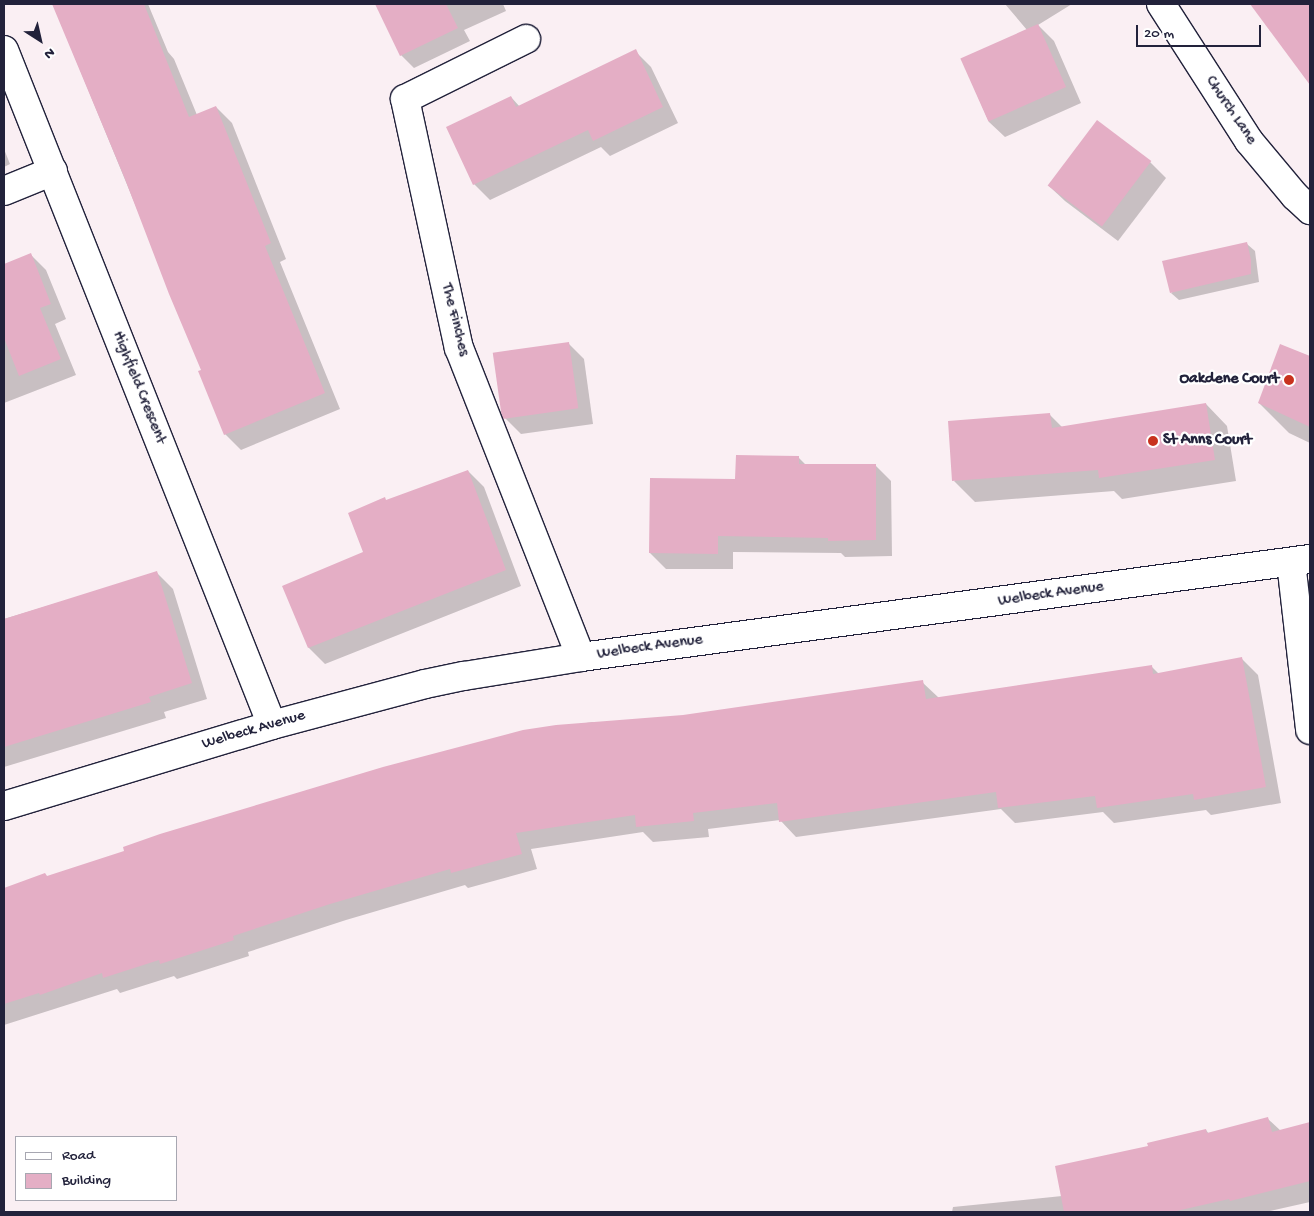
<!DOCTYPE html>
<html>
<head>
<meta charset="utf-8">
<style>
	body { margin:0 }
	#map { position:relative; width:1314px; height:1216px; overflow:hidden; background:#faeff3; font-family:"Gochi Hand",sans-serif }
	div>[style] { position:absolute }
	.shadow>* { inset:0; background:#0003 }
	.building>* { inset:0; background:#e4aec5; transform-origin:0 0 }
	.roads { filter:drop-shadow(1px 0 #22223b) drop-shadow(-1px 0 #22223b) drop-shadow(0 1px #22223b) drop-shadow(0 -1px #22223b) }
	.minor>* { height:28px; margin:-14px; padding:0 14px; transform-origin:14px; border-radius:14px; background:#fff }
	.dots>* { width:14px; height:14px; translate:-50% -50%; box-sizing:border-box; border:2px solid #fff; border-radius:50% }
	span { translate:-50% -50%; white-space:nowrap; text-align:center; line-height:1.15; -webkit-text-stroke:4.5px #fff; paint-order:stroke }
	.street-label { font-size:16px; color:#22223b }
	.poi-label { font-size:16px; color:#22223b; font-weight:700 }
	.right { translate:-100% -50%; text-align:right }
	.left { translate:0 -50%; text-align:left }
	.frame { position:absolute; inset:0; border:5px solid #22223b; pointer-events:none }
	.legend { position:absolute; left:15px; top:1136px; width:162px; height:65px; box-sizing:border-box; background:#fff; border:1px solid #a7a7b1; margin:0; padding:6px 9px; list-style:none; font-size:15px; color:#22223b }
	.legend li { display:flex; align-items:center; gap:10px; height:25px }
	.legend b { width:25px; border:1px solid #a7a7b1 }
	.north { position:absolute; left:15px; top:15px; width:50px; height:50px; -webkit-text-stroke:4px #fff; paint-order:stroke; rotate:145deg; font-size:14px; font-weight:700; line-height:20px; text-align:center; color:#22223b }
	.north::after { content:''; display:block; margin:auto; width:18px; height:22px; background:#22223b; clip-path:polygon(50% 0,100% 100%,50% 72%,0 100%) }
	.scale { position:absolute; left:1136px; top:25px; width:125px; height:22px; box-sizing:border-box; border:2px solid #22223b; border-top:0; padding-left:6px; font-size:15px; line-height:18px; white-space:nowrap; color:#22223b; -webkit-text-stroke:4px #fff; paint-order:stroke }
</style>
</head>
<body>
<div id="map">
	<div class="shadow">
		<i style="clip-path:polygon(53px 4px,148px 4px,168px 52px,174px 59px,197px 115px,216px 107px,232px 123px,286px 259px,280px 262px,340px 409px,241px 450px,225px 434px,203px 370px)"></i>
		<i style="clip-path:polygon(377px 4px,503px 4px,506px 11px,464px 30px,470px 41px,414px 68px,401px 55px)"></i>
		<i style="clip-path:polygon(1005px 4px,1072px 4px,1038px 25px,1054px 41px,1081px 103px,1005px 137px,989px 122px,962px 60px,1027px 30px)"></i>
		<i style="clip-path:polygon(1252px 4px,1310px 4px,1310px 83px)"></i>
		<i style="clip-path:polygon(635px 51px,651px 67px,678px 123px,610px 156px,601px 147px,490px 200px,474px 184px,511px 97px,520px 107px)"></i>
		<i style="clip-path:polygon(4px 149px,10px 164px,4px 167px)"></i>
		<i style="clip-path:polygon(1150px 162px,1166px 178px,1118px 241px,1065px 201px,1049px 186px)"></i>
		<i style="clip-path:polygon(1247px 244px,1255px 251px,1259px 282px,1179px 300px,1171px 293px)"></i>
		<i style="clip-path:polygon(30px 254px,46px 270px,66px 319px,55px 324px,76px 375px,4px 403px,4px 266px)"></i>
		<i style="clip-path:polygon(568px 343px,584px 359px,593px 424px,521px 434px,505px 418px)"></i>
		<i style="clip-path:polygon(1281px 346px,1310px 357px,1310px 443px,1289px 433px,1259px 403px)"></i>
		<i style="clip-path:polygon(1206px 404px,1227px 426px,1236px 481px,1122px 499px,1114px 491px,975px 502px,954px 481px,1050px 415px,1063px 428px)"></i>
		<i style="clip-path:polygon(799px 458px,806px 465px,875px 465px,891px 481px,892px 556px,845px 557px,841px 553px,733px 552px,733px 569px,666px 569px,650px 553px,736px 480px)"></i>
		<i style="clip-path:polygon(468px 471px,484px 487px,521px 586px,325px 664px,309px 648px,284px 587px,365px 553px)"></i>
		<i style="clip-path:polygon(157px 573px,173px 589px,207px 699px,164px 712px,166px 718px,4px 767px,4px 619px)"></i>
		<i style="clip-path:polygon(1242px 659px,1258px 675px,1281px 803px,1211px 815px,1206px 810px,1114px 823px,1103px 812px,1015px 823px,1001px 809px,796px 837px,780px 820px,708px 829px,709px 837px,653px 842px,643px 832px,531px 849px,537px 869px,468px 888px,465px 885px,346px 920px,248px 952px,249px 956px,177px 979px,174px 976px,120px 993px,117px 989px,4px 1025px,4px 889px,45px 875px,48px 877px,523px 732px,593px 722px,595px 724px,683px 716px,922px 682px,939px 698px,1151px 666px,1159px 674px)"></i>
		<i style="clip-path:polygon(1268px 1119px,1281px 1131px,1310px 1123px,1310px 1202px,1265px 1212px,952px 1212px,953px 1207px,1062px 1196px,1149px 1147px,1206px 1130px,1209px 1134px)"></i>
	</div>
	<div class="building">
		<i style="clip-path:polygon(52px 4px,144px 4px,189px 117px,216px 106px,271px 243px,265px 246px,325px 393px,224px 435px,198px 371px,201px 370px,169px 294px,125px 179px)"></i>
		<i style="clip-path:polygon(375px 4px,446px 4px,458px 28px,400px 56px)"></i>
		<i style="clip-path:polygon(1250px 4px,1310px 4px,1310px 85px)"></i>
		<i style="left:1038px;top:24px;width:69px;height:85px;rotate:66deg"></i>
		<i style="clip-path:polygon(636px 49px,663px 107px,593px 141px,588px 130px,473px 185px,446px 127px,511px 96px,516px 107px)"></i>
		<i style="left:1097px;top:120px;width:68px;height:82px;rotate:37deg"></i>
		<i style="clip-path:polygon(1247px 242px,1251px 260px,1251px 274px,1170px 293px,1162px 261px)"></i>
		<i style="clip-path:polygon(31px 253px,51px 304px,40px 308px,61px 359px,19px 376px,4px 338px,4px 264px)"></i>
		<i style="left:569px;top:342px;width:67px;height:77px;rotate:82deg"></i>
		<i style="clip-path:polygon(1280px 344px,1310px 356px,1310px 427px,1258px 403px)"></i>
		<i style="clip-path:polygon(1206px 403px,1215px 460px,1099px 478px,1098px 470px,952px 481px,948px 421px,1050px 413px,1052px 428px)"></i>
		<i style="clip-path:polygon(736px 455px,799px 456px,799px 464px,876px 464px,876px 540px,828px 541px,828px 538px,718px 536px,718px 554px,649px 553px,650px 478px,735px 479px)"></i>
		<i style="clip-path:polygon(468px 470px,506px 570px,308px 648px,282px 586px,363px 552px,348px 513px,385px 497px,386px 500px)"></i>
		<i style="clip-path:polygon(157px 571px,192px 683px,149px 697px,151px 702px,4px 747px,4px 619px)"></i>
		<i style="clip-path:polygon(1242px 657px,1266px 787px,1194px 800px,1193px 794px,1097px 808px,1095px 796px,998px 808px,996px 792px,779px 822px,777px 803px,693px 813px,694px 821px,636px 827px,635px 815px,516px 833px,522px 854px,451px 873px,450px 869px,330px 904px,233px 936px,234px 940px,160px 964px,159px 960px,103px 978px,102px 973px,40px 995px,39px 993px,4px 1004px,4px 888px,45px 873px,47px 876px,124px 851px,123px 847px,160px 834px,383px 767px,523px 730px,556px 725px,683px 715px,923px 680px,926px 699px,1152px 665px,1153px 674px)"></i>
		<i style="clip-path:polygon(1268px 1117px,1272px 1132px,1310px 1122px,1310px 1181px,1230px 1201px,1229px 1199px,1172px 1212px,1064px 1212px,1055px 1166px,1148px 1146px,1147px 1143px,1206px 1129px,1207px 1133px)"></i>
	</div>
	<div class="roads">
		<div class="minor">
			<i style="left:1161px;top:4px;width:163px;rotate:57.3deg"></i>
			<i style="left:1249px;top:141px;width:72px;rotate:50.1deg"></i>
			<i style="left:1295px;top:196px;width:21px;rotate:43deg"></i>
			<i style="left:526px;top:39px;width:135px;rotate:153.6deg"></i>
			<i style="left:405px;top:99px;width:255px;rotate:77.8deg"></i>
			<i style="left:459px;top:348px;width:332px;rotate:68.5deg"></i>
			<i style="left:4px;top:50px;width:726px;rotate:68.35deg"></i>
			<i style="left:4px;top:191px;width:53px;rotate:-22.2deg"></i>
			<i style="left:1291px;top:562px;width:169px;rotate:83.5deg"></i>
			<i style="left:4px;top:806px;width:280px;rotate:-16.8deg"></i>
			<i style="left:272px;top:725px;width:158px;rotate:-15deg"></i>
			<i style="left:425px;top:684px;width:40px;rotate:-12deg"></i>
			<i style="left:464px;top:676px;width:119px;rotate:-9.2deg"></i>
			<i style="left:581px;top:657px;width:736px;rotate:-7.66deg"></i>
		</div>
	</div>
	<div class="dots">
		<i style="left:1289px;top:380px;background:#c8321e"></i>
		<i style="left:1153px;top:441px;background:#c8321e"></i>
	</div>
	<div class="street-label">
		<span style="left:1230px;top:111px;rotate:56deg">Church Lane</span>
		<span style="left:454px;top:320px;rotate:76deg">The Finches</span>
		<span style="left:138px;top:388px;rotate:68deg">Highfield Crescent</span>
		<span style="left:1051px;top:595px;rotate:-8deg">Welbeck Avenue</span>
		<span style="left:650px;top:648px;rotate:-8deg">Welbeck Avenue</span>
		<span style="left:254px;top:731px;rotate:-16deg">Welbeck Avenue</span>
	</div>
	<div class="poi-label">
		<span class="right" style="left:1279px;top:380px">Oakdene Court</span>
		<span class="left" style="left:1163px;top:441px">St Anns Court</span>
	</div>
	<div class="frame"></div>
	<ul class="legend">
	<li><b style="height:6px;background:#fff"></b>Road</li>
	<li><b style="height:14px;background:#e4aec5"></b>Building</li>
	</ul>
	<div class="north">N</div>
	<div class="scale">20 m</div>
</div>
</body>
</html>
